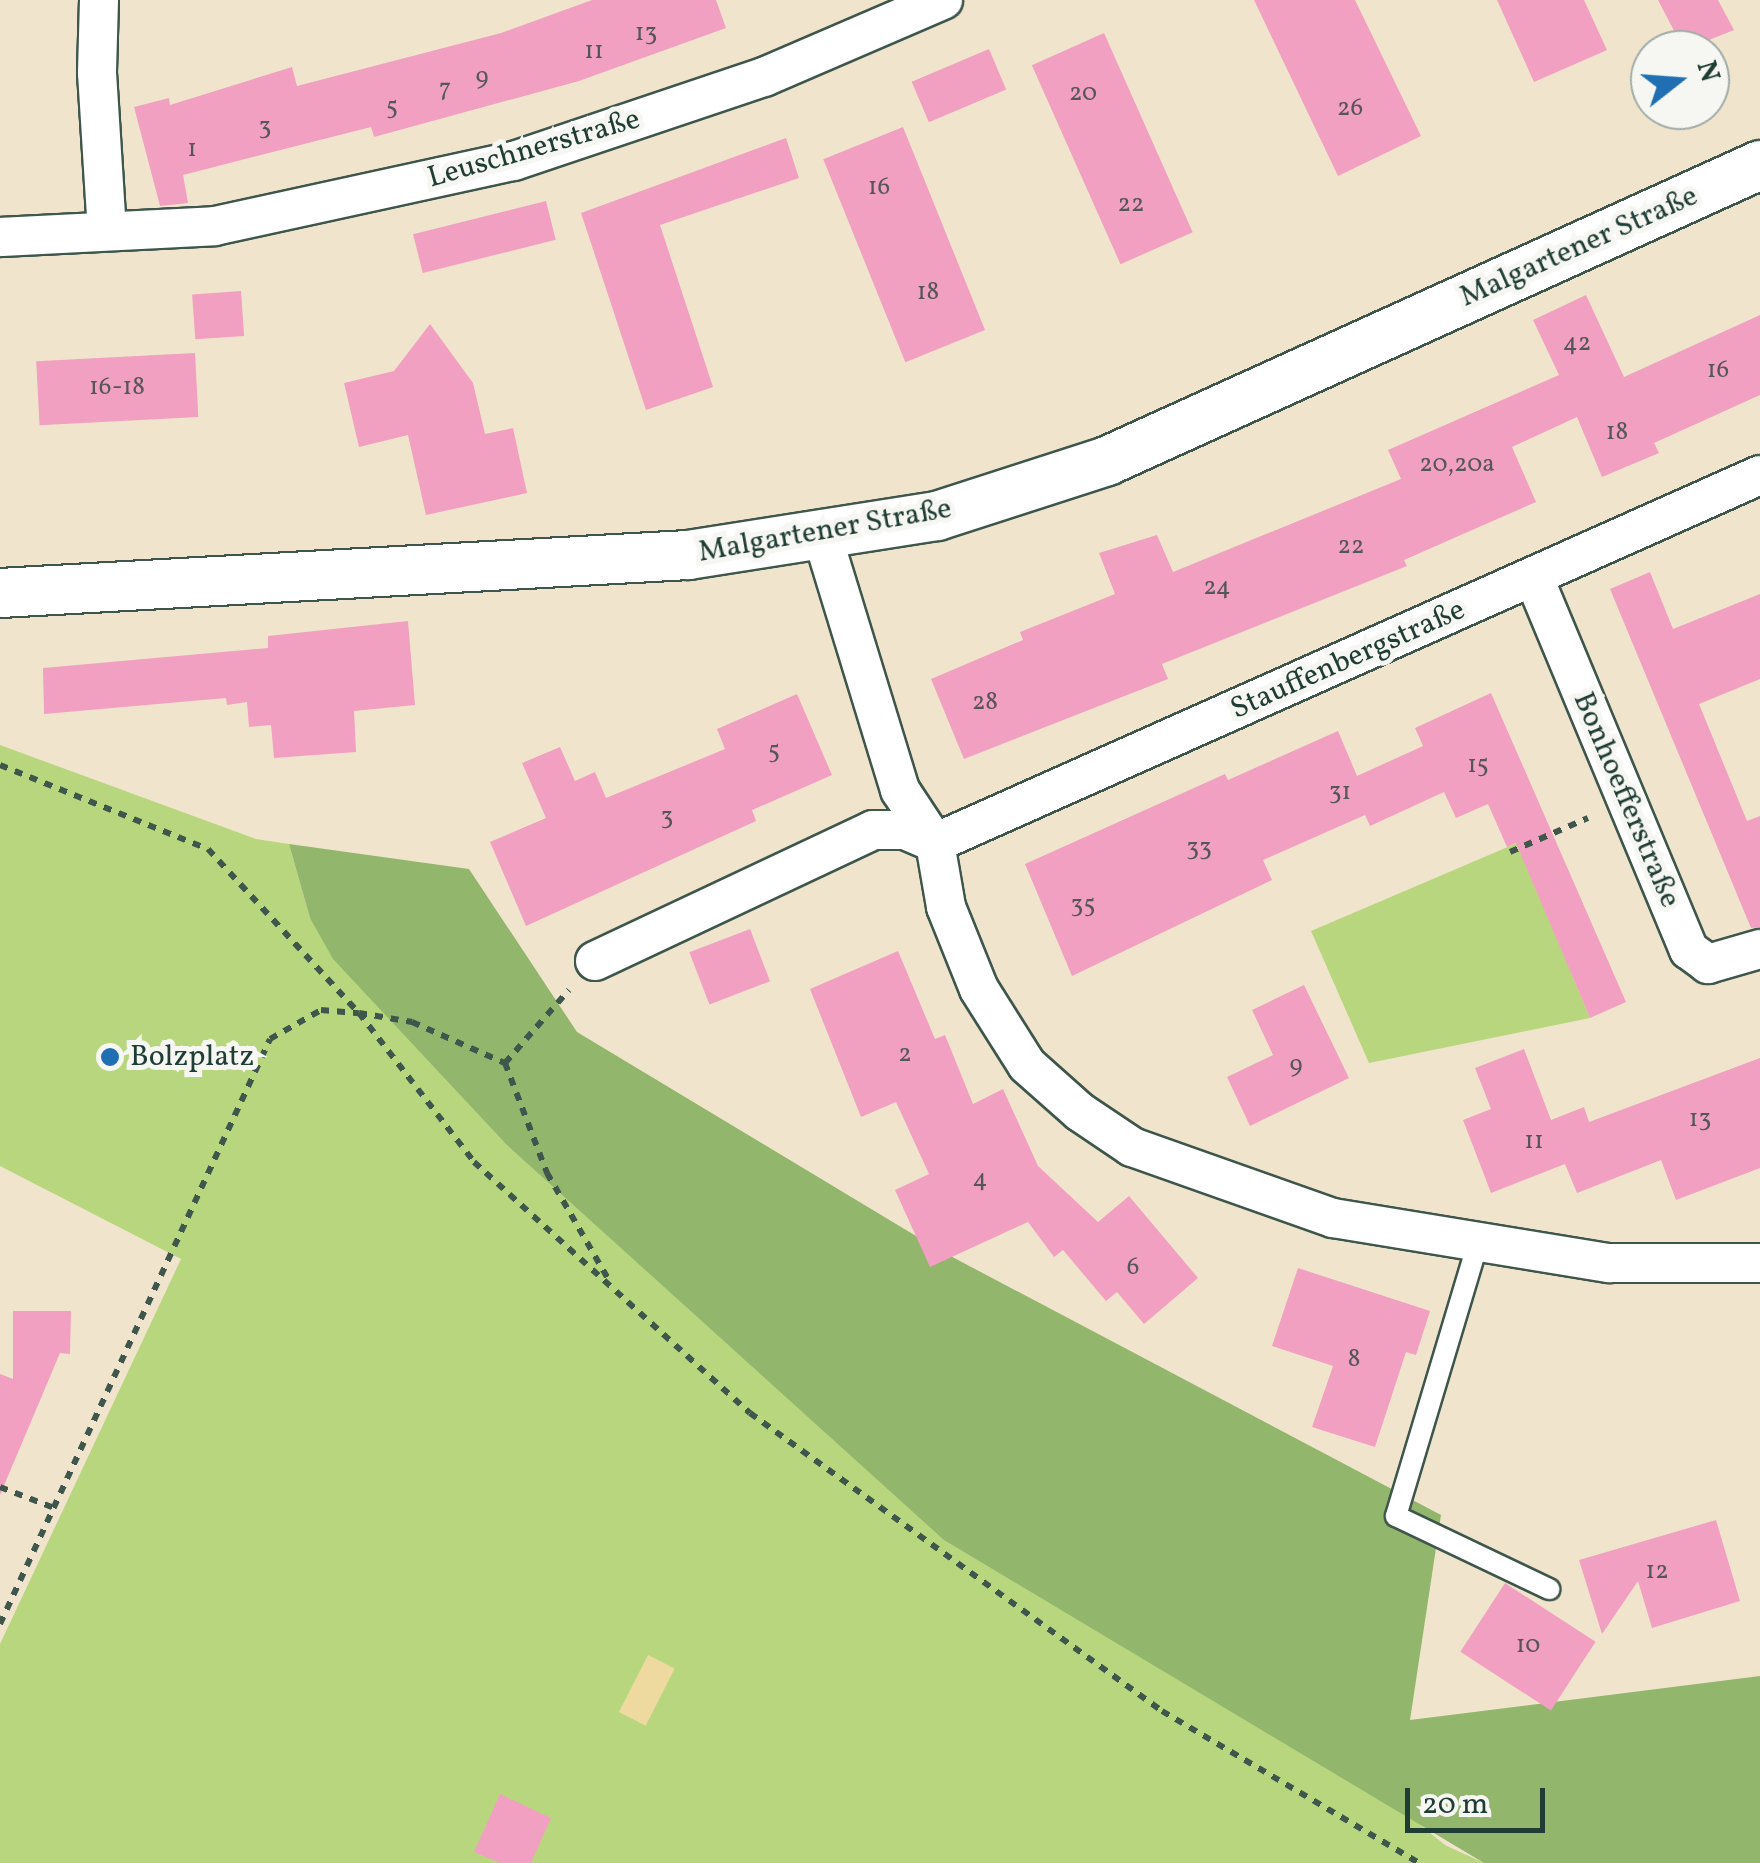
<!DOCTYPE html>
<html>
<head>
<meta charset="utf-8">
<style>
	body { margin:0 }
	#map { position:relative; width:1760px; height:1863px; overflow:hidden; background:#f0e5cc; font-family:Vollkorn,serif }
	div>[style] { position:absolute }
	.green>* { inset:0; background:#b8d67d }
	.forest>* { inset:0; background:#92b76c }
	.sand>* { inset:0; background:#eeda9e; transform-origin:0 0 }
	.building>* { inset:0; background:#f2a0c1; transform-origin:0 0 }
	.path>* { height:6px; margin-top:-3px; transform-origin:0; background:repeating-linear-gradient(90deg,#3e564b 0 8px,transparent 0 16px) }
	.roads { filter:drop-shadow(2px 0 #3e564b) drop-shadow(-2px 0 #3e564b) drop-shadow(0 2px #3e564b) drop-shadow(0 -2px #3e564b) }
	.service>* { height:20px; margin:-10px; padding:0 10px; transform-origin:10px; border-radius:10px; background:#fff }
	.minor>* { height:38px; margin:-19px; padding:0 19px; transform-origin:19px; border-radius:19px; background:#fff }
	.tertiary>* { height:48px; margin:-24px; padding:0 24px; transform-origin:24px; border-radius:24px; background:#fff }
	.dots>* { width:28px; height:28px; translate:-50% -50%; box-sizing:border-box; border:5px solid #f6f6f2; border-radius:50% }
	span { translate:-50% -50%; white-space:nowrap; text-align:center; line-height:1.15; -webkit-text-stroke:10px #f6f6f2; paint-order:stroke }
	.number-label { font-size:25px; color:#545657 }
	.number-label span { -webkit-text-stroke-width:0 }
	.street-label { font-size:30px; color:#1f3d34 }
	.poi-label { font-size:30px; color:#1f3d34 }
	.left { translate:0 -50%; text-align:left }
	.north { position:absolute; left:1630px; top:30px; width:100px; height:100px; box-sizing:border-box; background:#f6f6f2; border:2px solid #a0aca6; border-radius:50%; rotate:73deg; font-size:28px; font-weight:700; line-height:40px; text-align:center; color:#1f3d34 }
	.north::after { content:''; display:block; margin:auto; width:35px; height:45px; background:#1f6fb2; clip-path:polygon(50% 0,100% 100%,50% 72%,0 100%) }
	.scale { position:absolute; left:1405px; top:1788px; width:140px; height:45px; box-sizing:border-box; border:5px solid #1f3d34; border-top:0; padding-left:12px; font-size:30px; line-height:35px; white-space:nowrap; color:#1f3d34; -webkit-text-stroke:8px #f6f6f2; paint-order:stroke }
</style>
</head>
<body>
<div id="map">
	<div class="green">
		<i style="clip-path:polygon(0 745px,256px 839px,289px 844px,310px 918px,1445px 1845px,1484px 1863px,0 1863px,0 1644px,181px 1259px,0 1166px)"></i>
		<i style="clip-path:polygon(1517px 843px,1590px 1018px,1369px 1063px,1311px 931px)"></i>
	</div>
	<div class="forest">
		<i style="clip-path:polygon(289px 844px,469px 869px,577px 1032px,941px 1251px,1441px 1515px,1410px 1720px,1760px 1676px,1760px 1863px,1484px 1863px,944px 1540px,507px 1145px,333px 959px,310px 918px)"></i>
	</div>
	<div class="sand">
		<i style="left:648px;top:1655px;width:30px;height:64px;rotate:27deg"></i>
	</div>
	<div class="building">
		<i style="clip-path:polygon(592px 0,716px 0,726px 28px,579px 81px,374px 137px,371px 127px,183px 175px,188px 203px,160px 206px,134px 107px,169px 98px,170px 105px,292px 67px,297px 86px,501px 33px)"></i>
		<i style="clip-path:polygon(1254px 0,1355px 0,1421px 136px,1338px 176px)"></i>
		<i style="clip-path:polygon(1497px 0,1584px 0,1607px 50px,1534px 82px)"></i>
		<i style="clip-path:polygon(1658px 0,1718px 0,1734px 30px,1684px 50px)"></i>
		<i style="left:1104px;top:33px;width:218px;height:79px;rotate:66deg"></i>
		<i style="left:989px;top:49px;width:44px;height:84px;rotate:67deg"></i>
		<i style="left:903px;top:127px;width:219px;height:86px;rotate:68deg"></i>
		<i style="clip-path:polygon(786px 138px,799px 178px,660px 225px,713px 387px,646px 410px,581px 213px)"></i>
		<i style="left:546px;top:201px;width:40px;height:137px;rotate:76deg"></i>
		<i style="left:241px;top:291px;width:45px;height:49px;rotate:86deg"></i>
		<i style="clip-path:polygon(1586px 295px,1624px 377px,1760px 315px,1760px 395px,1654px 443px,1659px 453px,1602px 477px,1577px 417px,1512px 447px,1536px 502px,1404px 560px,1407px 566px,1162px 664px,1168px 679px,964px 759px,931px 679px,1023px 640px,1020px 632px,1115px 594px,1099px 553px,1157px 535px,1173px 572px,1401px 479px,1388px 450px,1559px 375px,1533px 320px)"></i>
		<i style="clip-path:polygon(430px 324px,473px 383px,485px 434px,513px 428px,527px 493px,426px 515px,408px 435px,359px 447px,344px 383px,394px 371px)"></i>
		<i style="left:195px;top:353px;width:64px;height:159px;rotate:87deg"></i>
		<i style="clip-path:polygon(1650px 572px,1673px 629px,1760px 594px,1760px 679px,1699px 704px,1747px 821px,1760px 816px,1760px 927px,1751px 928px,1610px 589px)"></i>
		<i style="clip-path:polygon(408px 621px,415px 705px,354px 711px,356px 752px,274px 758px,271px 725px,249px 727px,247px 702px,227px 705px,226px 698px,44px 714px,43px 668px,268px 648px,268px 636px)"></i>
		<i style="clip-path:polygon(1491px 693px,1626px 1002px,1590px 1018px,1516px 843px,1507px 847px,1488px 804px,1456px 818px,1444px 792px,1370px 826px,1365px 815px,1263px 860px,1272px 880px,1072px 976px,1025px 864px,1225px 774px,1228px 780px,1338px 731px,1357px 776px,1423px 746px,1415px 728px)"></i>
		<i style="clip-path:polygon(797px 694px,832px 775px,752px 810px,756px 821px,526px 926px,490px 842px,546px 818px,522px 763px,560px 747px,575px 781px,595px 772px,606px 798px,725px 749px,717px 729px)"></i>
		<i style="left:750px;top:929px;width:56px;height:65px;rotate:69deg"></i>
		<i style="clip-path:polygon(898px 951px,935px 1039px,945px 1035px,973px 1104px,1003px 1089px,1038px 1166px,1098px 1222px,1129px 1196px,1198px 1278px,1144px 1324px,1117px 1292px,1106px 1301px,1063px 1250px,1054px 1257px,1028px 1222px,930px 1267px,895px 1190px,929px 1174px,896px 1102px,861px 1117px,810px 989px)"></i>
		<i style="clip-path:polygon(1304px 985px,1349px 1078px,1250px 1126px,1227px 1077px,1273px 1055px,1252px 1010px)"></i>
		<i style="clip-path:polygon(1524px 1049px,1551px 1120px,1584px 1107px,1589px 1122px,1760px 1058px,1760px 1168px,1676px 1200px,1661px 1160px,1577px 1193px,1565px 1164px,1491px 1193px,1463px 1120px,1491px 1109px,1475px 1068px)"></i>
		<i style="clip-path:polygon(1298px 1268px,1430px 1311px,1416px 1355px,1406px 1352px,1375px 1447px,1312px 1427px,1333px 1366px,1272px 1346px)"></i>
		<i style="clip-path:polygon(13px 1311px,71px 1311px,70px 1354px,60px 1353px,0 1495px,0 1374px,13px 1379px)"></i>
		<i style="clip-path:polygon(1716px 1520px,1740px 1601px,1652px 1628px,1638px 1581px,1602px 1634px,1579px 1560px)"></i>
		<i style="left:1505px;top:1583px;width:108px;height:82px;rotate:33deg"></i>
		<i style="clip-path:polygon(500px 1794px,551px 1818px,531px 1863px,500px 1863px,474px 1852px)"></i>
	</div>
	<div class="path">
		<i style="left:0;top:765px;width:224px;rotate:22deg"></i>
		<i style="left:208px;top:849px;width:223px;rotate:47.4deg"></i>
		<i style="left:359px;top:1013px;width:188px;rotate:52.3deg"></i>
		<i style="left:474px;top:1162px;width:373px;rotate:42.3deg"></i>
		<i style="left:750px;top:1413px;width:508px;rotate:35.88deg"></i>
		<i style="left:1162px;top:1711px;width:299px;rotate:30.6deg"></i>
		<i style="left:1510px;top:852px;width:85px;rotate:-23.6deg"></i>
		<i style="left:505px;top:1063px;width:118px;rotate:69.1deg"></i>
		<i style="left:547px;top:1173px;width:126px;rotate:60deg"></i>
		<i style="left:0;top:1487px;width:61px;rotate:21.1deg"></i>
		<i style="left:0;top:1624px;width:644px;rotate:-65.22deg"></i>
		<i style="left:270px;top:1039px;width:59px;rotate:-29.6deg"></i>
		<i style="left:321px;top:1010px;width:38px;rotate:5deg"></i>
		<i style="left:359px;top:1013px;width:54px;rotate:9.6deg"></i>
		<i style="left:412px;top:1022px;width:102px;rotate:23.8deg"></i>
		<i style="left:505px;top:1063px;width:97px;rotate:-48.8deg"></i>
	</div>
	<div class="roads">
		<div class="service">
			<i style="left:1477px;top:1246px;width:282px;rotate:106.7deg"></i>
			<i style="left:1396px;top:1516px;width:170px;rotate:25.5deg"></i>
		</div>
		<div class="minor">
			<i style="left:99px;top:0;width:73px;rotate:91.6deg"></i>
			<i style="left:97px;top:73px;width:158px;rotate:86.4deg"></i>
			<i style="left:0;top:237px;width:215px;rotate:-2.9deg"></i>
			<i style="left:215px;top:226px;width:306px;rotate:-12.3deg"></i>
			<i style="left:514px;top:161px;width:264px;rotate:-18.6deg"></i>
			<i style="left:764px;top:77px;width:195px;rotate:-23.3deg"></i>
			<i style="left:823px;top:538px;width:264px;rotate:73deg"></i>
			<i style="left:900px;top:790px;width:64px;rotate:56.6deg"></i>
			<i style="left:935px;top:843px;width:65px;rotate:80.2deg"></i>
			<i style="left:946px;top:907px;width:88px;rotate:68.1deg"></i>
			<i style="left:979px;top:989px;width:90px;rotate:57.7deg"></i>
			<i style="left:1027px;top:1065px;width:71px;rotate:41.6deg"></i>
			<i style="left:1080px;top:1112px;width:63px;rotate:33.9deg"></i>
			<i style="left:1132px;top:1147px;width:213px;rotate:19.5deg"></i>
			<i style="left:1333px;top:1218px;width:280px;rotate:9.3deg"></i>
			<i style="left:1609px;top:1263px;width:151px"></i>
			<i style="left:1534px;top:578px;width:403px;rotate:67.4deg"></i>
			<i style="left:1689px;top:950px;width:24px;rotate:36deg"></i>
			<i style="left:1708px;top:964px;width:54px;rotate:-16.1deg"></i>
			<i style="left:595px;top:961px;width:307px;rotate:-25.2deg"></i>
			<i style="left:873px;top:830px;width:32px"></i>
			<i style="left:905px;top:830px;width:33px;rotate:23deg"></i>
			<i style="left:935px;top:843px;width:903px;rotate:-24.04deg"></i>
		</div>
		<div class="tertiary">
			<i style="left:0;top:593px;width:689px;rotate:-3.16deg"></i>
			<i style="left:688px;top:555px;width:252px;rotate:-8.9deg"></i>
			<i style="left:937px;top:516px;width:179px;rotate:-17.9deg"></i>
			<i style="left:1107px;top:461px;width:717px;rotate:-24.38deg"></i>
		</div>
	</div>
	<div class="dots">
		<i style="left:110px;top:1057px;background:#1f6fb2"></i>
	</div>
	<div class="number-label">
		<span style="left:646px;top:34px">13</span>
		<span style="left:594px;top:52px">11</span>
		<span style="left:482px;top:78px">9</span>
		<span style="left:445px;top:90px">7</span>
		<span style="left:1083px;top:94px">20</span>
		<span style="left:392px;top:108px">5</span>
		<span style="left:1350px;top:109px">26</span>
		<span style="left:265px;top:128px">3</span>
		<span style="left:192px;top:150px">1</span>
		<span style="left:879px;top:188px">16</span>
		<span style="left:1131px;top:205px">22</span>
		<span style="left:928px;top:293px">18</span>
		<span style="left:1577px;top:344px">42</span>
		<span style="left:1718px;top:371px">16</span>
		<span style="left:117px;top:388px">16-18</span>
		<span style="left:1617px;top:433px">18</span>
		<span style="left:1457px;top:465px">20,20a</span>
		<span style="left:1351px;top:547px">22</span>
		<span style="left:1217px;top:588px">24</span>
		<span style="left:985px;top:703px">28</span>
		<span style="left:774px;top:752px">5</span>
		<span style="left:1478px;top:766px">15</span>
		<span style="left:1340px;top:793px">31</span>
		<span style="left:667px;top:818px">3</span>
		<span style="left:1199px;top:849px">33</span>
		<span style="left:1083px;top:906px">35</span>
		<span style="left:905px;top:1055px">2</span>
		<span style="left:1296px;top:1066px">9</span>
		<span style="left:1700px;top:1120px">13</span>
		<span style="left:1534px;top:1142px">11</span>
		<span style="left:980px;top:1180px">4</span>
		<span style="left:1133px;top:1268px">6</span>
		<span style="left:1354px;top:1360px">8</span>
		<span style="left:1657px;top:1572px">12</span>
		<span style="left:1528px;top:1646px">10</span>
	</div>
	<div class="street-label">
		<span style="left:534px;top:149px;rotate:-16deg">Leuschnerstraße</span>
		<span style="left:1579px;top:247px;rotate:-24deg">Malgartener Straße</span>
		<span style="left:825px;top:531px;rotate:-10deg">Malgartener Straße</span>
		<span style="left:1348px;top:660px;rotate:-24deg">Stauffenbergstraße</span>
		<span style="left:1626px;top:800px;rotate:67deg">Bonhoefferstraße</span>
	</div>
	<div class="poi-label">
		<span class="left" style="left:130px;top:1057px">Bolzplatz</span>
	</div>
	<div class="north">N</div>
	<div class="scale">20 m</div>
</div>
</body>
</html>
